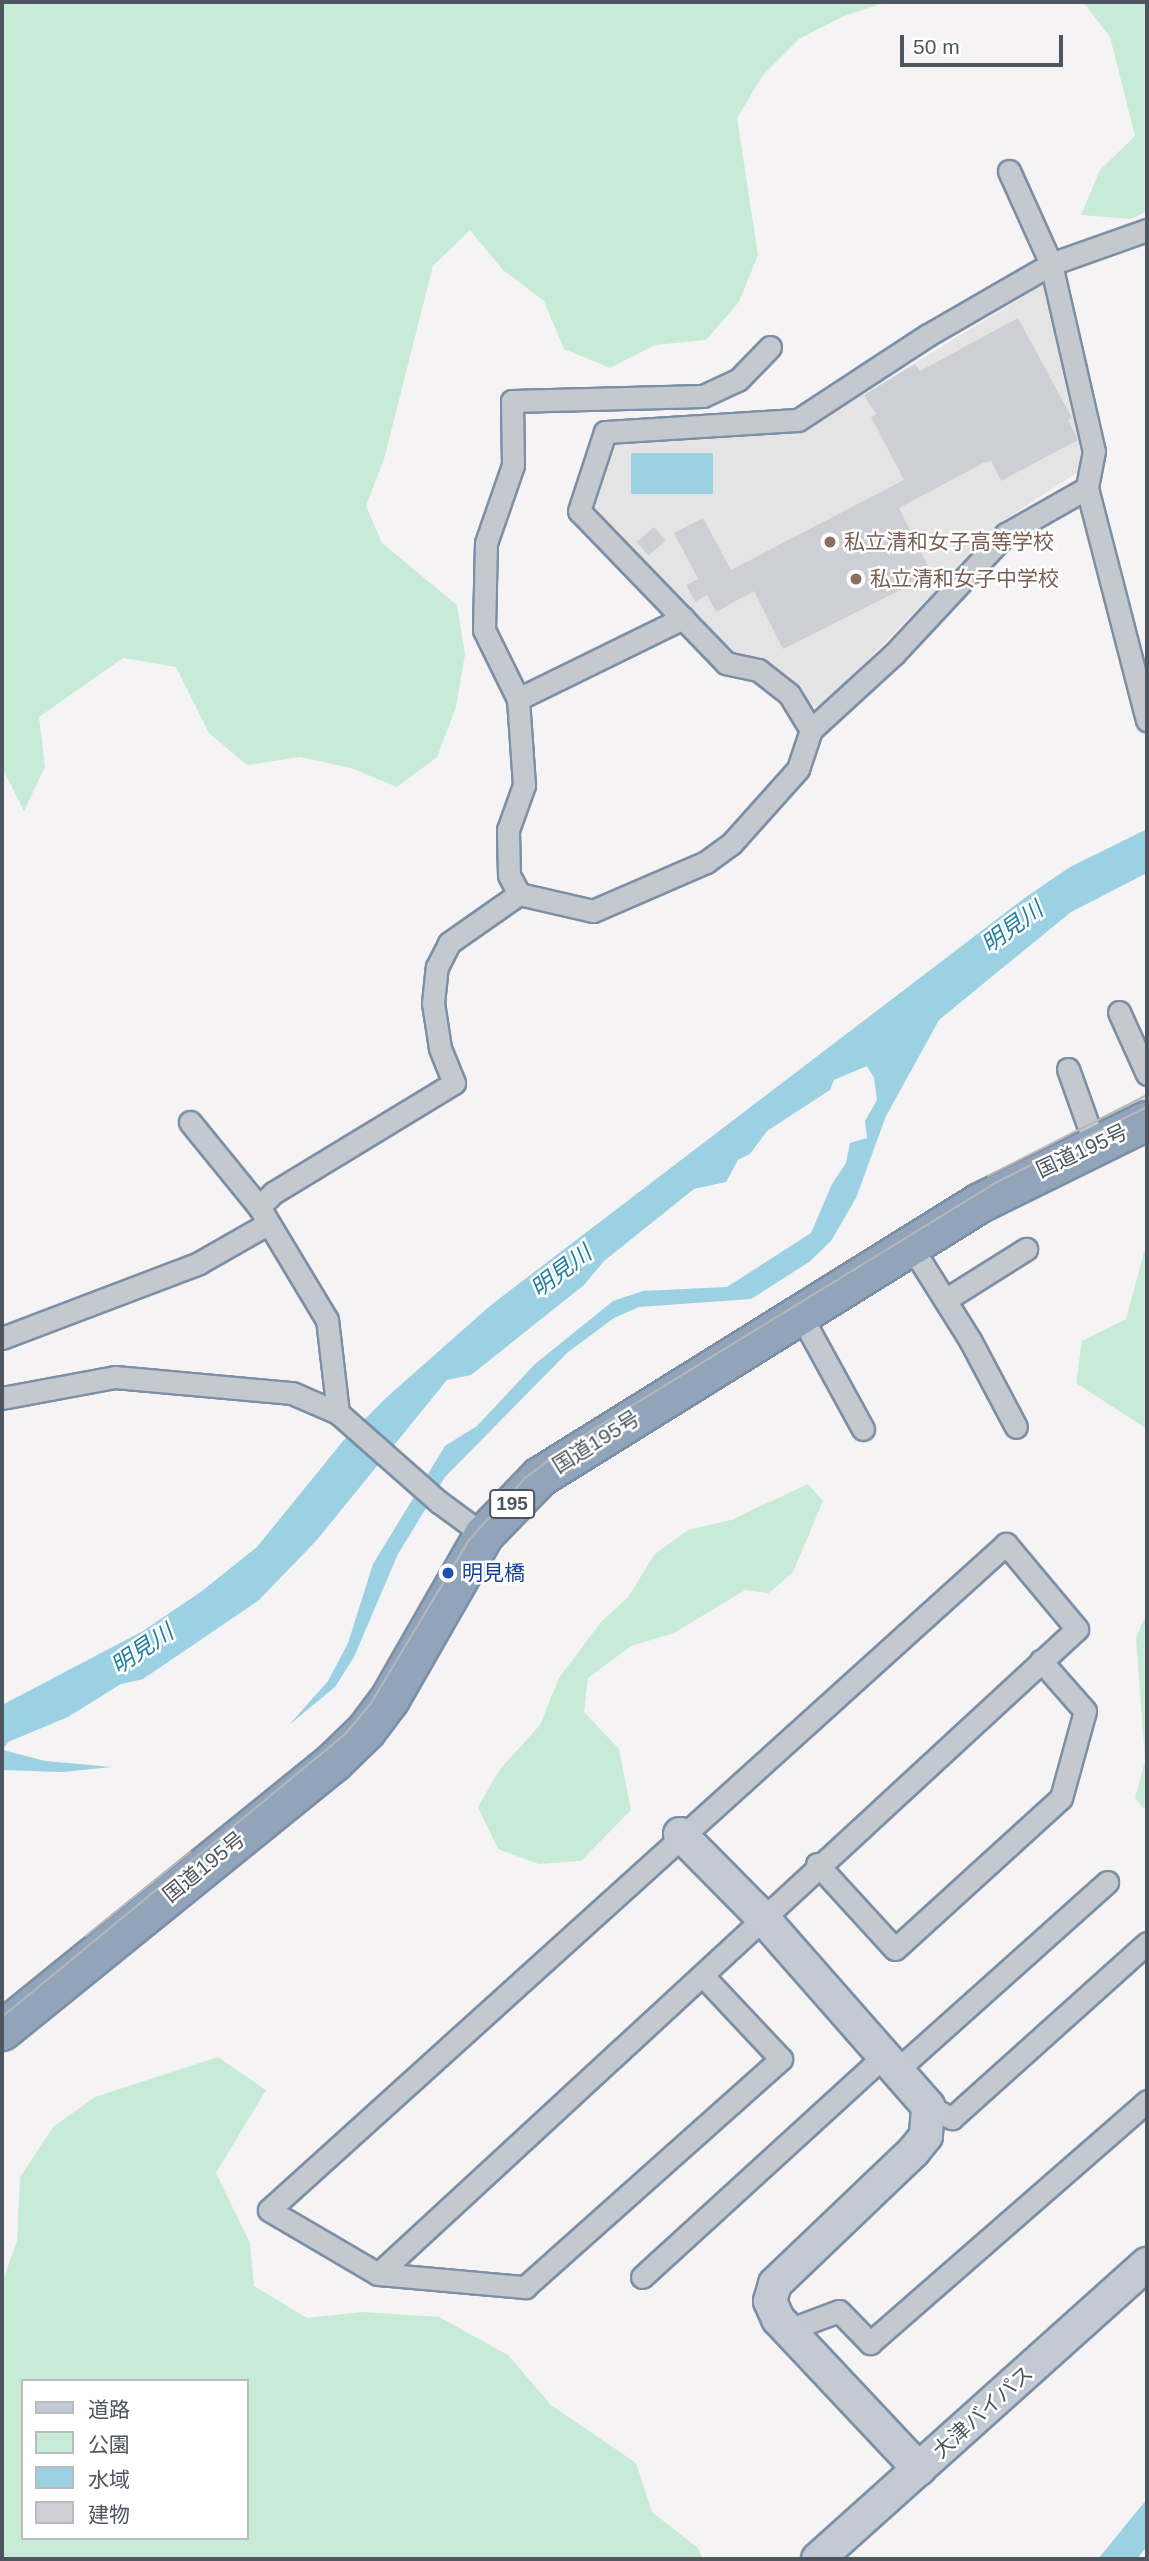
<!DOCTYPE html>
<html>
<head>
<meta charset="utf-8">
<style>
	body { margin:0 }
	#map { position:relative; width:1149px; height:2561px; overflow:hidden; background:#f5f3f3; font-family:Helvetica,"Noto Sans JP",sans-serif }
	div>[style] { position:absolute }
	.education>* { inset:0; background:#e5e4e4 }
	.green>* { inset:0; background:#c8ebd7 }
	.water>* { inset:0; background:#9bd1e3; transform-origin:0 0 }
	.building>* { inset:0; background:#cdcfd4; transform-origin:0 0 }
	.roads { filter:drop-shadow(2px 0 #7c8fa6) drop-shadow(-2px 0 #7c8fa6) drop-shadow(0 2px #7c8fa6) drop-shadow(0 -2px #7c8fa6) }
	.street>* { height:21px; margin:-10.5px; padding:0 10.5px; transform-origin:10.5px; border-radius:10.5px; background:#c3c9cf }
	.secondary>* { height:32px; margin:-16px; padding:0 16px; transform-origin:16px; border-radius:16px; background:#c3cad3 }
	.highway>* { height:38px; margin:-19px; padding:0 19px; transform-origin:19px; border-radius:19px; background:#91a4ba }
	.tram>* { height:2px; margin:-1px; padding:0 1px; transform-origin:1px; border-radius:1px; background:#b6b8bc }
	.dots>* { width:19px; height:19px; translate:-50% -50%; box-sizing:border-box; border:4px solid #fff; border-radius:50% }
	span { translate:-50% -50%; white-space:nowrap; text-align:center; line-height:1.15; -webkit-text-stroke:5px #fff; paint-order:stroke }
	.shield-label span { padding:2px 5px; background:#fff; border:2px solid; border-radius:5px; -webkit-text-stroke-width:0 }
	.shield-label { font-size:19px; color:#4d555e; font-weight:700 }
	.education-label { font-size:21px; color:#785e54 }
	.left { translate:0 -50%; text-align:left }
	.street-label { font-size:21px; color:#4d555e }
	.transit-label { font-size:21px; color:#164399 }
	.water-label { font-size:23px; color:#1f7e9f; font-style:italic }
	.frame { position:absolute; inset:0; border:4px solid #4d555e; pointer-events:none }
	.legend { position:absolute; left:21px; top:2379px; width:228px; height:161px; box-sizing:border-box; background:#fff; border:2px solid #b8bbbf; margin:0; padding:9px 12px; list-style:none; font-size:21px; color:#4d555e }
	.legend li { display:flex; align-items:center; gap:14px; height:35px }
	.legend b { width:35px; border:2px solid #b8bbbf }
	.scale { position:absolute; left:900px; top:35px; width:163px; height:32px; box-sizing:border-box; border:4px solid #4d555e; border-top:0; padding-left:9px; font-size:21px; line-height:24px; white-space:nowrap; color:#4d555e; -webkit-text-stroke:5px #fff; paint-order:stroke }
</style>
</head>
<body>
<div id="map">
	<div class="education">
		<i style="clip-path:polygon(1044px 284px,1087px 437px,1078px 472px,1003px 521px,822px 707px,814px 706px,773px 668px,725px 649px,594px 510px,615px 441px,800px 433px)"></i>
	</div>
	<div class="green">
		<i style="clip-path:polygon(2px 2px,887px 2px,844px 16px,799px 39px,763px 75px,737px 118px,758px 255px,739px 302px,706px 340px,655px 345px,610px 368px,564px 349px,544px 301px,503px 270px,470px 230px,433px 266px,384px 459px,366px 506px,382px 543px,457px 605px,465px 654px,456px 707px,437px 757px,397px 787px,351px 768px,300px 757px,247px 765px,209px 733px,176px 667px,123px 658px,39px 717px,45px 767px,24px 811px,2px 767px)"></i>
		<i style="clip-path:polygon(1083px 2px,1147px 2px,1147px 211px,1131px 219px,1081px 215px,1100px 170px,1135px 136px,1110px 37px)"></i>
		<i style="clip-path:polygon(1147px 1241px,1147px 1429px,1076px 1383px,1082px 1341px,1126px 1319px)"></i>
		<i style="clip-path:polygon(808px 1484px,823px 1501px,793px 1572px,769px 1593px,745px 1590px,674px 1633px,631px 1646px,588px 1678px,584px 1712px,619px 1749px,631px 1810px,581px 1861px,539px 1864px,498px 1849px,478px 1807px,500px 1769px,540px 1725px,559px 1678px,601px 1622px,628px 1597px,655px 1554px,688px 1530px,731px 1520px)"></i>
		<i style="clip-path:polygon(1147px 1612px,1147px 1812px,1135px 1798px,1145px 1761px,1136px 1638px)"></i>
		<i style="clip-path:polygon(evenodd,218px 2057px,266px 2090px,216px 2173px,250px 2243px,254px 2286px,307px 2318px,363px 2312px,439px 2317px,508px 2355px,551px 2405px,636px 2463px,652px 2512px,698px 2548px,703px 2559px,2px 2559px,2px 2283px,17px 2241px,20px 2177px,53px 2127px,95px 2097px,218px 2057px,23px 2381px,247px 2381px,247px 2538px,23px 2538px,23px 2381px)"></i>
	</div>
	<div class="water">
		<i style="left:713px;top:453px;width:41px;height:82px;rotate:90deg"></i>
		<i style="clip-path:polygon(1147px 829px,1147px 873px,1071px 912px,939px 1020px,886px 1116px,856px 1198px,831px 1241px,809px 1262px,751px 1299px,639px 1307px,614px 1318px,567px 1353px,445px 1477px,398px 1554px,354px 1657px,335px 1687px,289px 1725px,328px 1681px,348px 1643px,373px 1564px,445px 1446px,477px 1426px,535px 1364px,613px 1301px,643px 1291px,727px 1287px,811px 1233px,832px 1184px,846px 1163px,850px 1143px,867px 1138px,865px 1121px,877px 1100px,874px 1078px,867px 1066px,834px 1080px,830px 1090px,767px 1131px,750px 1154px,738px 1160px,726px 1182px,694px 1189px,604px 1261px,584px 1285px,471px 1375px,447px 1380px,316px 1541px,258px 1601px,143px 1679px,121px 1684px,68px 1717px,8px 1742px,3px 1750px,45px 1761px,112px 1767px,62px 1772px,2px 1770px,2px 1705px,143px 1631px,202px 1591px,257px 1547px,343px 1441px,387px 1397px,491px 1305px,1026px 897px,1070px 867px)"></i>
		<i style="clip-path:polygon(1147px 2499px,1147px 2546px,1137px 2559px,1098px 2559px)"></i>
	</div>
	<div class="building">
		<i style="clip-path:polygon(1018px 318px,1072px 418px,1068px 420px,1078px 440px,1001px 481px,991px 461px,983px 463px,899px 508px,932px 574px,783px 649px,754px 591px,716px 612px,707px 595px,695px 602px,686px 585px,698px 579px,674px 533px,703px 518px,731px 570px,904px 480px,871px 417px,876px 414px,864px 395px,915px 364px,920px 371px)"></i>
		<i style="left:654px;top:527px;width:18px;height:23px;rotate:49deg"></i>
	</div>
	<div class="roads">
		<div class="street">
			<i style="left:1009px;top:171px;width:102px;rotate:65.7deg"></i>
			<i style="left:1051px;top:264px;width:192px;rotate:77.1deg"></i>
			<i style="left:1094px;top:451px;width:38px;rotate:101deg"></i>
			<i style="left:1087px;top:488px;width:240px;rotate:75.5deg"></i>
			<i style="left:518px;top:699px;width:184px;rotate:-26.1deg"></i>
			<i style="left:811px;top:730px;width:42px;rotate:-121.4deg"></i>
			<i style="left:789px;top:694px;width:39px;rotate:-142deg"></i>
			<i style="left:758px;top:670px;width:33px;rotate:-168deg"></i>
			<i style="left:726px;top:663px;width:211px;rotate:-134deg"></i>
			<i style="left:579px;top:511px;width:83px;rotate:-71.8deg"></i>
			<i style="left:605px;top:432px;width:193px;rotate:-3.6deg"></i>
			<i style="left:798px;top:420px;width:155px;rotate:-33.2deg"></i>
			<i style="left:928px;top:335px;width:142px;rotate:-30deg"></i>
			<i style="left:1051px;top:264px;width:102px;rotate:-19.5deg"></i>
			<i style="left:519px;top:894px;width:76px;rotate:12.9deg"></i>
			<i style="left:593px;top:911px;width:123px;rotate:-23.4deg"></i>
			<i style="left:706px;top:862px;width:31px;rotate:-36deg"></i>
			<i style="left:731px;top:844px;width:101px;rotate:-48.2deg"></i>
			<i style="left:798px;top:769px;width:41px;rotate:-71.6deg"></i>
			<i style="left:811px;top:730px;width:113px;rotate:-42.5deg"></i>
			<i style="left:894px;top:654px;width:164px;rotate:-47deg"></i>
			<i style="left:1006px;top:534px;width:93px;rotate:-29.6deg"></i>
			<i style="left:1119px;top:1012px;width:68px;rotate:65.7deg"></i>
			<i style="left:1068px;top:1069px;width:81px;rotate:70.4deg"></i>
			<i style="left:190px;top:1122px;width:109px;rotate:50.9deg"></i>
			<i style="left:911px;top:1246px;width:111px;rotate:57.9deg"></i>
			<i style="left:970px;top:1340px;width:98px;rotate:62.1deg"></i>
			<i style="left:945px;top:1300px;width:96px;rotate:-32.2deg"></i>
			<i style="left:800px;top:1314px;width:131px;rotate:61.3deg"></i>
			<i style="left:2px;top:1338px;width:211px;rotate:-20.8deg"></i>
			<i style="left:199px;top:1263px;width:78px;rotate:-29.8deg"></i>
			<i style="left:2px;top:1398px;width:115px;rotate:-10.5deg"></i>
			<i style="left:115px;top:1377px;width:178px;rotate:5.2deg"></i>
			<i style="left:292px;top:1393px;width:50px;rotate:23.5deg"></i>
			<i style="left:338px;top:1413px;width:135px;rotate:41.4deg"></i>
			<i style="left:439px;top:1502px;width:56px;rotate:36.3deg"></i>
			<i style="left:338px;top:1413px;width:94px;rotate:-96.7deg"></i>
			<i style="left:327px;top:1320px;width:132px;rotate:-121deg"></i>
			<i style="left:259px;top:1207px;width:20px;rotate:-45deg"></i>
			<i style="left:273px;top:1193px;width:212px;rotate:-31.3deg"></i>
			<i style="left:454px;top:1083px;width:38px;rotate:-112deg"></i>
			<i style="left:440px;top:1048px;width:46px;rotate:-98.8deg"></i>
			<i style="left:433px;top:1003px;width:36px;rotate:-84deg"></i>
			<i style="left:437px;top:967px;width:27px;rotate:-63deg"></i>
			<i style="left:449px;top:943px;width:85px;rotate:-35deg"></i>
			<i style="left:519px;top:894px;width:21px;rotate:-118deg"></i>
			<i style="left:509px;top:875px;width:45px;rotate:-91.3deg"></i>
			<i style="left:508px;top:830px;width:48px;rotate:-70.4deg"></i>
			<i style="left:524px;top:785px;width:86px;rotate:-94deg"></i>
			<i style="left:518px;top:699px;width:77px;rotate:-116.2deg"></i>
			<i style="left:484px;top:630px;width:87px;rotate:-88.7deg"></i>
			<i style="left:486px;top:543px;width:83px;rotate:-70.9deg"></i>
			<i style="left:513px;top:465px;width:64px;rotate:-90.9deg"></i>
			<i style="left:512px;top:401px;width:191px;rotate:-1.5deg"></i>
			<i style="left:703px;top:396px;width:38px;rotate:-25deg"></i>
			<i style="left:738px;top:380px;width:46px;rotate:-45.9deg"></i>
			<i style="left:817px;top:1864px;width:115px;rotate:47.5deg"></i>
			<i style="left:895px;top:1949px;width:224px;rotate:-42.3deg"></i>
			<i style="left:1061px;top:1798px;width:90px;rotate:-74.6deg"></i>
			<i style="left:1085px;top:1711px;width:67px;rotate:-131.3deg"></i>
			<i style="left:897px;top:2070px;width:282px;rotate:-41.8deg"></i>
			<i style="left:928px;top:2106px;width:27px;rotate:27deg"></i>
			<i style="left:952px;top:2118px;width:262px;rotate:-41.9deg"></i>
			<i style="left:378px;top:2274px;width:951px;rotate:-42.7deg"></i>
			<i style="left:1077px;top:1629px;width:111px;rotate:-129.9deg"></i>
			<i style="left:1006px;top:1544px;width:993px;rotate:137.9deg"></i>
			<i style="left:269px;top:2210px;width:126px;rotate:30.4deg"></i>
			<i style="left:378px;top:2274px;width:148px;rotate:5.1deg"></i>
			<i style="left:525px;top:2287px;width:343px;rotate:-41.7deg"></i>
			<i style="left:781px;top:2059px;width:115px;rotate:-133.2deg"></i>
			<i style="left:642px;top:2277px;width:328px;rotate:-42.4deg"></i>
			<i style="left:788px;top:2330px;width:54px;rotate:-20.4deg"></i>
			<i style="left:839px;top:2311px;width:45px;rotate:45.9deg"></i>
			<i style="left:870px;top:2343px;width:368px;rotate:-41.1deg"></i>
		</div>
		<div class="secondary">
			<i style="left:680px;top:1834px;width:117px;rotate:45.3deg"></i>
			<i style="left:762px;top:1917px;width:252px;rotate:48.7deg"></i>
			<i style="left:928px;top:2106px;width:30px;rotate:94deg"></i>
			<i style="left:926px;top:2136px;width:19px;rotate:129deg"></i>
			<i style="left:914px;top:2151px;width:192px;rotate:136.3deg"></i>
			<i style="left:775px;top:2284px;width:18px;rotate:106deg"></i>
			<i style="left:770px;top:2301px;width:20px;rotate:66deg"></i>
			<i style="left:778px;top:2319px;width:206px;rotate:46.8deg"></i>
			<i style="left:818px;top:2559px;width:442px;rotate:-41.9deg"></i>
		</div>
		<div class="highway">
			<i style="left:2px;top:2031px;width:427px;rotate:-39deg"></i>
			<i style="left:334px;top:1762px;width:45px;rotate:-44.1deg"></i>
			<i style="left:366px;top:1731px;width:40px;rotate:-53deg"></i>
			<i style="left:390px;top:1699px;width:189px;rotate:-60.2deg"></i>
			<i style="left:484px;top:1535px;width:81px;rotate:-46deg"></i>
			<i style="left:540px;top:1477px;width:518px;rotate:-31.91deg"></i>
			<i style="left:980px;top:1203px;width:186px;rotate:-26.2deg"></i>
		</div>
	</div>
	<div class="tram">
		<i style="left:988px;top:1176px;width:178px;rotate:-27deg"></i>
		<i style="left:86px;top:1936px;width:134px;rotate:-38.9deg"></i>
		<i style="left:2px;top:2017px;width:446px;rotate:-39.5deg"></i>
		<i style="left:346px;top:1733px;width:39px;rotate:-50deg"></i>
		<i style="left:371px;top:1703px;width:190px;rotate:-59deg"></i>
		<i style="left:469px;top:1540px;width:84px;rotate:-47.9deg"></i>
		<i style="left:525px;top:1478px;width:64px;rotate:-36.7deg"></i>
		<i style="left:576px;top:1440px;width:489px;rotate:-31.5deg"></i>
		<i style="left:993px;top:1184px;width:172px;rotate:-26.6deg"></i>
	</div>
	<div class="dots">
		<i style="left:830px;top:542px;background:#8d6e63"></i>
		<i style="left:856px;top:579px;background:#8d6e63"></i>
		<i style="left:448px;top:1573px;background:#1a4fb4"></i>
	</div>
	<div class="shield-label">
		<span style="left:512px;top:1504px">195</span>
	</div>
	<div class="education-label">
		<span class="left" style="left:844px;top:542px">私立清和女子高等学校</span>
		<span class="left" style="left:870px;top:579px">私立清和女子中学校</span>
	</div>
	<div class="street-label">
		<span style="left:1082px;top:1151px;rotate:-25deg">国道195号</span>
		<span style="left:596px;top:1442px;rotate:-32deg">国道195号</span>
		<span style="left:204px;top:1867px;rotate:-39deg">国道195号</span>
		<span style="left:983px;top:2412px;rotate:-42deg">大津バイパス</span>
	</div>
	<div class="transit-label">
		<span class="left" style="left:462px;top:1573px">明見橋</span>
	</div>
	<div class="water-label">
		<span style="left:1012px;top:927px;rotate:-36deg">明見川</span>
		<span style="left:561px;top:1271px;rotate:-37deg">明見川</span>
		<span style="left:142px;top:1649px;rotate:-34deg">明見川</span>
	</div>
	<div class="frame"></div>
	<ul class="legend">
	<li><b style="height:9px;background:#c3cad3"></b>道路</li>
	<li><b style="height:19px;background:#c8ebd7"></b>公園</li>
	<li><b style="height:19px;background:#9bd1e3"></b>水域</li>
	<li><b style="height:19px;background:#cdcfd4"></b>建物</li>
	</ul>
	<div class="scale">50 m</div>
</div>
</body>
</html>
